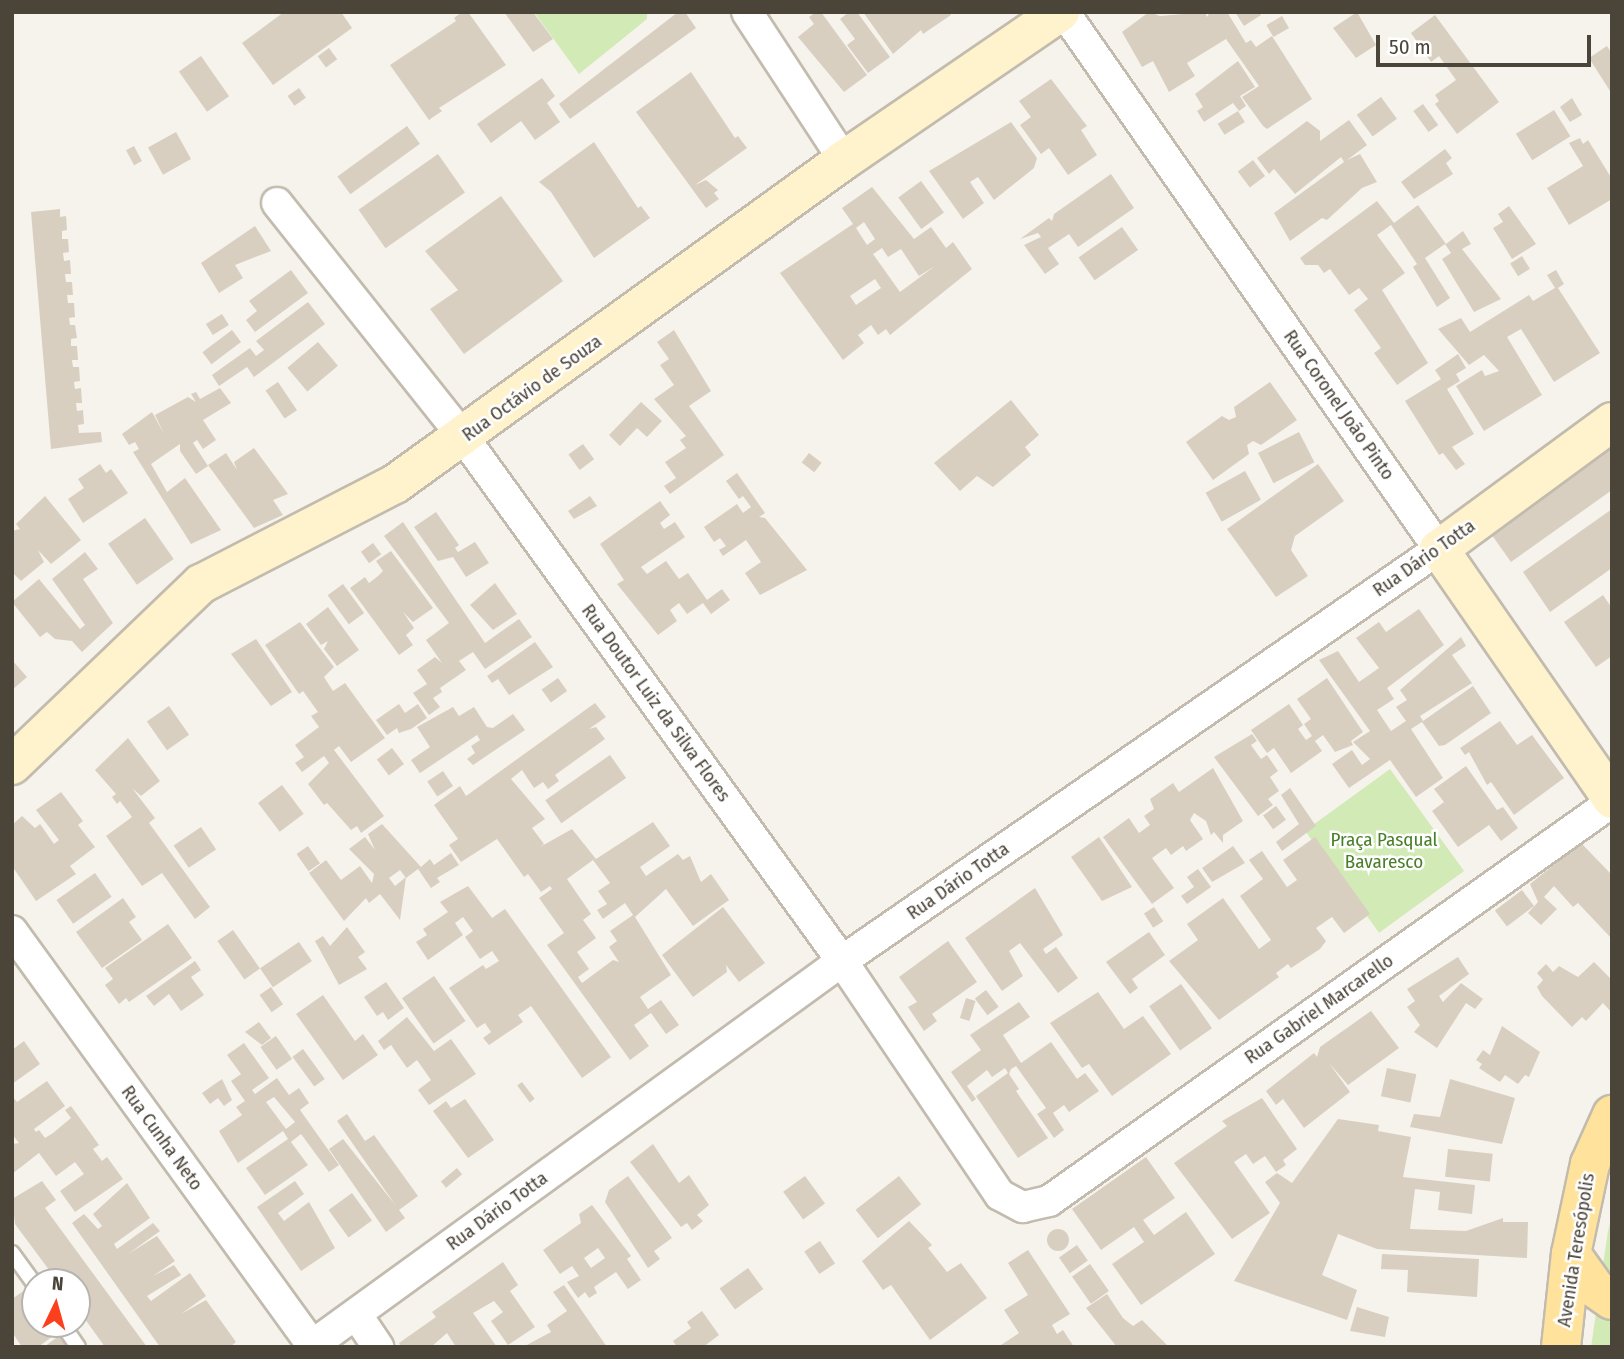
<!DOCTYPE html>
<html>
<head>
<meta charset="utf-8">
<style>
	body { margin:0 }
	#map { position:relative; width:1624px; height:1359px; overflow:hidden; background:#f6f3ec; font-family:"Fira Sans Condensed",sans-serif }
	div>[style] { position:absolute }
	.green>* { inset:0; background:#d2eab5; transform-origin:0 0 }
	.building>* { inset:0; background:#d8cfc1; transform-origin:0 0 }
	.round { border-radius:50% }
	.roads { filter:drop-shadow(2px 0 #c2bbae) drop-shadow(-2px 0 #c2bbae) drop-shadow(0 2px #c2bbae) drop-shadow(0 -2px #c2bbae) }
	.lane>* { height:14px; margin:-7px; padding:0 7px; transform-origin:7px; border-radius:7px; background:#fff }
	.street>* { height:30px; margin:-15px; padding:0 15px; transform-origin:15px; border-radius:15px; background:#fff }
	.secondary>* { height:38px; margin:-19px; padding:0 19px; transform-origin:19px; border-radius:19px; background:#fff3cd }
	.primary>* { height:38px; margin:-19px; padding:0 19px; transform-origin:19px; border-radius:19px; background:#ffe39c }
	span { translate:-50% -50%; white-space:nowrap; text-align:center; line-height:1.15; -webkit-text-stroke:5px #fff; paint-order:stroke }
	.street-label { font-size:19px; color:#4b4439 }
	.park-label { font-size:19px; color:#4a7f2a }
	.frame { position:absolute; inset:0; border:14px solid #4b4439; pointer-events:none }
	.north { position:absolute; left:21px; top:1268px; width:70px; height:70px; box-sizing:border-box; background:#fff; border:2px solid #b7b4b0; border-radius:50%; rotate:5deg; font-size:19px; font-weight:700; line-height:28px; text-align:center; color:#4b4439 }
	.north::after { content:''; display:block; margin:auto; width:24px; height:32px; background:#fc3f1d; clip-path:polygon(50% 0,100% 100%,50% 72%,0 100%) }
	.scale { position:absolute; left:1376px; top:35px; width:215px; height:32px; box-sizing:border-box; border:4px solid #4b4439; border-top:0; padding-left:9px; font-size:21px; line-height:24px; white-space:nowrap; color:#4b4439; -webkit-text-stroke:5px #fff; paint-order:stroke }
</style>
</head>
<body>
<div id="map">
	<div class="green">
		<i style="clip-path:polygon(534px 12px,647px 12px,647px 19px,579px 74px)"></i>
		<i style="left:1390px;top:769px;width:126px;height:105px;rotate:54deg"></i>
		<i style="clip-path:polygon(1612px 1216px,1612px 1347px,1591px 1347px,1608px 1231px)"></i>
	</div>
	<div class="building">
		<i style="clip-path:polygon(284px 12px,341px 12px,352px 28px,273px 85px,242px 43px)"></i>
		<i style="clip-path:polygon(462px 12px,468px 12px,506px 65px,439px 108px,442px 111px,429px 120px,390px 65px,456px 21px,454px 18px)"></i>
		<i style="clip-path:polygon(504px 12px,533px 12px,553px 39px,533px 52px)"></i>
		<i style="clip-path:polygon(678px 12px,685px 12px,696px 28px,570px 119px,559px 104px)"></i>
		<i style="clip-path:polygon(816px 12px,821px 12px,867px 75px,844px 92px,798px 37px,814px 24px,809px 17px)"></i>
		<i style="clip-path:polygon(849px 12px,857px 12px,890px 57px,868px 73px,847px 45px,855px 39px,840px 19px)"></i>
		<i style="clip-path:polygon(863px 12px,949px 12px,951px 15px,923px 34px,921px 30px,893px 54px)"></i>
		<i style="clip-path:polygon(1149px 12px,1160px 16px,1205px 12px,1207px 17px,1210px 12px,1227px 12px,1246px 43px,1251px 40px,1256px 47px,1272px 36px,1312px 99px,1267px 129px,1263px 126px,1242px 97px,1259px 86px,1226px 39px,1187px 63px,1195px 76px,1169px 92px,1153px 61px,1142px 67px,1122px 32px)"></i>
		<i style="clip-path:polygon(1235px 12px,1259px 12px,1261px 15px,1244px 26px)"></i>
		<i style="clip-path:polygon(1357px 12px,1376px 45px,1356px 58px,1333px 28px)"></i>
		<i style="clip-path:polygon(1435px 15px,1499px 102px,1457px 134px,1435px 104px,1439px 101px,1435px 95px,1456px 80px,1439px 56px,1431px 62px,1411px 33px)"></i>
		<i style="left:1282px;top:16px;width:14px;height:18px;rotate:60deg"></i>
		<i style="clip-path:polygon(1607px 46px,1612px 54px,1610px 91px,1589px 58px)"></i>
		<i style="left:329px;top:48px;width:14px;height:14px;rotate:54deg"></i>
		<i style="left:201px;top:56px;width:49px;height:27px;rotate:55deg"></i>
		<i style="clip-path:polygon(1238px 61px,1255px 87px,1240px 96px,1246px 106px,1239px 111px,1233px 103px,1204px 122px,1197px 111px,1203px 107px,1195px 94px)"></i>
		<i style="clip-path:polygon(691px 72px,735px 138px,738px 136px,747px 148px,695px 185px,706px 180px,718px 190px,714px 193px,719px 199px,706px 208px,636px 112px)"></i>
		<i style="clip-path:polygon(542px 78px,555px 96px,547px 103px,560px 122px,535px 140px,521px 121px,491px 143px,477px 124px)"></i>
		<i style="clip-path:polygon(1051px 79px,1087px 126px,1081px 130px,1097px 155px,1068px 175px,1049px 148px,1041px 154px,1020px 125px,1031px 117px,1019px 101px)"></i>
		<i style="left:299px;top:88px;width:12px;height:14px;rotate:55deg"></i>
		<i style="left:1381px;top:97px;width:27px;height:30px;rotate:54deg"></i>
		<i style="clip-path:polygon(1572px 98px,1582px 115px,1570px 122px,1560px 107px)"></i>
		<i style="left:1423px;top:104px;width:26px;height:12px;rotate:54deg"></i>
		<i style="left:1554px;top:110px;width:31px;height:45px;rotate:58deg"></i>
		<i style="left:1238px;top:111px;width:13px;height:24px;rotate:58deg"></i>
		<i style="clip-path:polygon(1349px 120px,1367px 145px,1347px 160px,1360px 154px,1377px 182px,1362px 188px,1327px 220px,1322px 218px,1290px 241px,1274px 213px,1344px 162px,1341px 157px,1295px 194px,1274px 169px,1269px 174px,1257px 158px,1307px 121px,1320px 131px,1320px 141px)"></i>
		<i style="clip-path:polygon(1011px 122px,1037px 158px,1034px 168px,994px 200px,978px 177px,970px 182px,984px 203px,963px 219px,929px 171px)"></i>
		<i style="left:407px;top:126px;width:22px;height:86px;rotate:54deg"></i>
		<i style="left:176px;top:132px;width:31px;height:32px;rotate:61deg"></i>
		<i style="clip-path:polygon(1580px 138px,1583px 144px,1588px 140px,1612px 179px,1612px 199px,1569px 225px,1547px 188px,1583px 166px,1569px 143px)"></i>
		<i style="clip-path:polygon(594px 142px,638px 208px,641px 206px,650px 218px,594px 258px,551px 192px,539px 182px)"></i>
		<i style="left:134px;top:146px;width:17px;height:9px;rotate:62deg"></i>
		<i style="clip-path:polygon(1445px 149px,1452px 158px,1446px 163px,1453px 174px,1414px 199px,1401px 182px)"></i>
		<i style="left:438px;top:154px;width:47px;height:97px;rotate:55deg"></i>
		<i style="left:1253px;top:160px;width:20px;height:19px;rotate:53deg"></i>
		<i style="clip-path:polygon(1111px 174px,1134px 208px,1078px 247px,1069px 234px,1048px 248px,1059px 264px,1045px 274px,1024px 245px,1041px 237px,1038px 233px,1020px 239px,1049px 218px,1052px 221px,1054px 214px)"></i>
		<i style="left:921px;top:181px;width:39px;height:28px;rotate:54deg"></i>
		<i style="clip-path:polygon(evenodd,872px 187px,914px 239px,931px 227px,946px 248px,953px 242px,972px 269px,890px 335px,886px 329px,878px 335px,871px 325px,858px 335px,864px 343px,843px 360px,780px 273px,853px 224px,842px 208px,872px 187px,864px 222px,875px 239px,867px 245px,856px 228px,864px 222px,872px 187px,882px 248px,888px 257px,901px 249px,919px 276px,935px 266px,900px 292px,873px 254px,882px 248px,872px 187px,875px 279px,881px 288px,856px 305px,850px 296px,875px 279px)"></i>
		<i style="clip-path:polygon(501px 196px,563px 281px,464px 354px,430px 309px,458px 290px,425px 251px)"></i>
		<i style="clip-path:polygon(1377px 201px,1394px 223px,1418px 205px,1446px 244px,1463px 231px,1471px 244px,1462px 249px,1501px 299px,1474px 312px,1442px 259px,1451px 253px,1445px 244px,1425px 258px,1450px 298px,1437px 307px,1413px 267px,1417px 264px,1391px 225px,1377px 235px,1405px 273px,1382px 290px,1428px 363px,1397px 385px,1374px 353px,1381px 348px,1354px 310px,1368px 299px,1359px 288px,1349px 295px,1330px 269px,1324px 273px,1318px 265px,1305px 265px,1300px 258px)"></i>
		<i style="clip-path:polygon(1509px 206px,1536px 244px,1512px 259px,1493px 228px,1503px 222px,1498px 214px)"></i>
		<i style="clip-path:polygon(60px 209px,60px 217px,66px 216px,67px 230px,62px 231px,62px 239px,68px 239px,69px 252px,63px 253px,64px 261px,70px 260px,71px 274px,65px 274px,66px 282px,72px 282px,73px 295px,67px 295px,68px 303px,74px 303px,75px 317px,69px 318px,70px 325px,75px 325px,77px 338px,71px 339px,71px 346px,77px 346px,78px 360px,72px 360px,73px 367px,79px 367px,80px 381px,74px 382px,75px 389px,81px 388px,82px 403px,76px 403px,77px 411px,83px 410px,84px 424px,78px 425px,79px 433px,101px 432px,102px 442px,51px 449px,31px 212px)"></i>
		<i style="clip-path:polygon(255px 226px,271px 251px,235px 265px,243px 278px,219px 293px,201px 263px)"></i>
		<i style="left:1122px;top:227px;width:28px;height:53px;rotate:55deg"></i>
		<i style="left:1522px;top:256px;width:15px;height:14px;rotate:58deg"></i>
		<i style="clip-path:polygon(291px 270px,308px 293px,255px 332px,246px 320px,257px 311px,249px 301px)"></i>
		<i style="clip-path:polygon(1556px 270px,1564px 284px,1558px 288px,1600px 353px,1554px 382px,1521px 329px,1507px 337px,1542px 395px,1484px 431px,1456px 386px,1482px 370px,1485px 376px,1499px 371px,1484px 355px,1469px 365px,1438px 329px,1461px 318px,1470px 332px,1529px 295px,1533px 301px,1555px 288px,1547px 275px)"></i>
		<i style="clip-path:polygon(308px 302px,325px 324px,254px 377px,247px 367px,219px 386px,212px 375px,250px 348px,256px 356px,264px 350px,256px 341px)"></i>
		<i style="left:222px;top:314px;width:13px;height:19px;rotate:58deg"></i>
		<i style="left:232px;top:330px;width:15px;height:37px;rotate:53deg"></i>
		<i style="clip-path:polygon(674px 330px,711px 391px,689px 406px,724px 455px,670px 494px,664px 486px,676px 478px,665px 462px,686px 448px,680px 440px,686px 436px,654px 399px,674px 385px,660px 365px,669px 359px,657px 342px)"></i>
		<i style="left:318px;top:342px;width:31px;height:40px;rotate:50deg"></i>
		<i style="clip-path:polygon(1458px 354px,1466px 368px,1456px 374px,1460px 381px,1447px 389px,1474px 434px,1452px 447px,1465px 464px,1456px 470px,1443px 453px,1439px 455px,1405px 401px,1441px 379px,1435px 370px)"></i>
		<i style="left:278px;top:382px;width:34px;height:15px;rotate:56deg"></i>
		<i style="clip-path:polygon(1270px 382px,1297px 420px,1261px 445px,1253px 441px,1247px 445px,1249px 454px,1213px 480px,1186px 442px,1222px 416px,1229px 420px,1236px 417px,1234px 407px)"></i>
		<i style="clip-path:polygon(220px 388px,231px 403px,203px 420px,216px 440px,203px 449px,197px 440px,193px 443px,208px 466px,196px 474px,180px 451px,180px 444px,151px 464px,167px 492px,185px 478px,221px 530px,191px 544px,133px 452px,139px 449px,135px 442px,129px 445px,122px 434px,152px 412px,164px 434px,155px 415px,188px 397px,196px 402px,191px 394px,196px 392px,200px 399px)"></i>
		<i style="clip-path:polygon(1011px 400px,1039px 435px,1025px 447px,1031px 455px,993px 487px,977px 476px,960px 491px,934px 463px)"></i>
		<i style="clip-path:polygon(641px 402px,662px 421px,647px 437px,637px 428px,620px 446px,609px 435px)"></i>
		<i style="left:1299px;top:432px;width:34px;height:46px;rotate:63deg"></i>
		<i style="left:583px;top:444px;width:19px;height:18px;rotate:54deg"></i>
		<i style="clip-path:polygon(1612px 444px,1612px 490px,1511px 562px,1489px 531px)"></i>
		<i style="clip-path:polygon(254px 448px,288px 494px,273px 500px,283px 515px,254px 528px,208px 465px,226px 453px,237px 470px,234px 462px)"></i>
		<i style="left:809px;top:453px;width:16px;height:12px;rotate:38deg"></i>
		<i style="clip-path:polygon(100px 464px,106px 473px,111px 469px,128px 493px,83px 523px,68px 499px,84px 488px,78px 479px)"></i>
		<i style="clip-path:polygon(1318px 464px,1344px 501px,1295px 536px,1291px 550px,1308px 576px,1276px 597px,1227px 529px)"></i>
		<i style="left:1245px;top:471px;width:33px;height:45px;rotate:61deg"></i>
		<i style="clip-path:polygon(737px 473px,765px 513px,759px 517px,765px 518px,807px 570px,760px 595px,745px 573px,761px 562px,746px 540px,723px 556px,719px 550px,726px 546px,720px 538px,714px 542px,704px 527px,737px 504px,743px 513px,751px 507px,743px 496px,739px 499px,726px 481px)"></i>
		<i style="clip-path:polygon(45px 496px,81px 540px,51px 564px,38px 550px,44px 562px,21px 581px,12px 572px,12px 531px,20px 529px,16px 524px)"></i>
		<i style="clip-path:polygon(590px 496px,597px 506px,574px 519px,568px 511px)"></i>
		<i style="clip-path:polygon(660px 501px,670px 515px,660px 523px,664px 529px,675px 522px,685px 537px,641px 567px,647px 574px,666px 561px,679px 579px,688px 573px,707px 600px,722px 589px,730px 600px,711px 614px,703px 603px,687px 614px,679px 603px,670px 610px,677px 621px,658px 635px,617px 584px,624px 580px,600px 544px)"></i>
		<i style="clip-path:polygon(1612px 509px,1612px 568px,1550px 612px,1523px 572px)"></i>
		<i style="clip-path:polygon(436px 512px,459px 545px,455px 548px,458px 552px,475px 542px,489px 563px,466px 577px,453px 557px,438px 561px,414px 527px)"></i>
		<i style="left:145px;top:518px;width:50px;height:45px;rotate:55deg"></i>
		<i style="clip-path:polygon(403px 522px,485px 643px,519px 619px,532px 637px,485px 669px,473px 652px,459px 661px,466px 670px,440px 688px,442px 692px,433px 698px,440px 707px,429px 715px,413px 693px,427px 684px,417px 670px,435px 657px,442px 663px,426px 640px,449px 623px,384px 536px)"></i>
		<i style="left:373px;top:543px;width:14px;height:15px;rotate:54deg"></i>
		<i style="clip-path:polygon(391px 551px,433px 608px,413px 622px,403px 612px,414px 628px,406px 635px,413px 645px,399px 655px,350px 588px,365px 577px,369px 583px,378px 576px,383px 571px,376px 561px)"></i>
		<i style="clip-path:polygon(85px 552px,98px 569px,83px 579px,113px 623px,82px 652px,72px 641px,55px 639px,47px 632px,40px 637px,12px 602px,39px 579px,80px 629px,85px 625px,52px 579px)"></i>
		<i style="clip-path:polygon(495px 583px,517px 614px,493px 630px,470px 605px)"></i>
		<i style="left:343px;top:584px;width:36px;height:19px;rotate:54deg"></i>
		<i style="clip-path:polygon(1603px 595px,1612px 608px,1612px 656px,1596px 667px,1564px 622px)"></i>
		<i style="clip-path:polygon(328px 607px,359px 650px,337px 666px,324px 649px,328px 641px,321px 645px,306px 624px)"></i>
		<i style="clip-path:polygon(1419px 609px,1444px 645px,1387px 688px,1394px 699px,1377px 710px,1391px 731px,1406px 721px,1396px 707px,1407px 700px,1400px 690px,1461px 637px,1466px 646px,1452px 655px,1472px 683px,1420px 716px,1423px 721px,1473px 686px,1491px 713px,1445px 745px,1439px 746px,1422px 722px,1411px 729px,1443px 778px,1416px 797px,1390px 760px,1349px 788px,1332px 764px,1352px 750px,1362px 765px,1370px 759px,1353px 742px,1370px 731px,1319px 660px,1338px 651px,1359px 682px,1379px 668px,1356px 638px,1379px 622px,1386px 632px)"></i>
		<i style="clip-path:polygon(300px 622px,334px 667px,324px 677px,333px 691px,345px 683px,385px 738px,351px 762px,339px 746px,334px 750px,384px 816px,361px 833px,357px 826px,351px 830px,327px 803px,324px 805px,308px 784px,329px 763px,324px 756px,302px 772px,295px 763px,304px 757px,295px 745px,319px 727px,311px 716px,318px 712px,303px 691px,299px 694px,265px 645px)"></i>
		<i style="clip-path:polygon(256px 639px,292px 692px,271px 706px,231px 654px)"></i>
		<i style="clip-path:polygon(535px 642px,553px 667px,509px 695px,498px 679px,492px 683px,487px 676px)"></i>
		<i style="clip-path:polygon(12px 660px,27px 677px,12px 690px)"></i>
		<i style="left:558px;top:678px;width:16px;height:20px;rotate:55deg"></i>
		<i style="clip-path:polygon(1327px 678px,1363px 732px,1351px 741px,1353px 745px,1335px 752px,1323px 735px,1315px 741px,1322px 751px,1291px 773px,1274px 748px,1267px 753px,1251px 730px,1289px 704px,1303px 725px,1298px 729px,1306px 740px,1312px 736px,1304px 724px,1311px 719px,1297px 699px)"></i>
		<i style="clip-path:polygon(evenodd,595px 703px,606px 717px,589px 729px,596px 727px,605px 739px,555px 775px,559px 781px,548px 789px,543px 782px,534px 788px,522px 770px,511px 779px,545px 819px,532px 828px,544px 844px,540px 847px,572px 829px,596px 859px,653px 822px,670px 846px,640px 867px,646px 876px,678px 854px,683px 860px,690px 856px,701px 882px,711px 874px,729px 900px,693px 926px,666px 889px,635px 917px,671px 975px,640px 997px,648px 1009px,661px 1000px,679px 1025px,666px 1034px,651px 1013px,634px 1025px,649px 1046px,630px 1060px,547px 945px,564px 933px,539px 898px,552px 889px,550px 886px,541px 892px,528px 874px,524px 877px,497px 839px,461px 862px,449px 845px,458px 839px,434px 805px,460px 786px,466px 796px,595px 703px,593px 860px,610px 883px,598px 891px,607px 904px,597px 910px,603px 919px,625px 903px,633px 915px,610px 931px,617px 941px,609px 947px,619px 962px,613px 960px,582px 983px,578px 977px,589px 969px,577px 952px,596px 938px,583px 920px,591px 914px,567px 879px,593px 860px)"></i>
		<i style="clip-path:polygon(399px 704px,405px 713px,418px 704px,427px 718px,411px 729px,399px 733px,397px 728px,387px 735px,376px 720px)"></i>
		<i style="left:169px;top:706px;width:35px;height:27px;rotate:55deg"></i>
		<i style="clip-path:polygon(453px 707px,459px 716px,474px 707px,487px 727px,493px 728px,513px 714px,525px 730px,473px 765px,467px 759px,475px 753px,471px 746px,480px 740px,477px 735px,420px 773px,411px 760px,430px 747px,417px 727px)"></i>
		<i style="clip-path:polygon(1500px 721px,1517px 745px,1532px 735px,1564px 778px,1514px 815px,1491px 782px,1487px 785px,1469px 752px,1465px 755px,1460px 748px)"></i>
		<i style="clip-path:polygon(1252px 734px,1257px 741px,1251px 745px,1261px 759px,1267px 755px,1278px 771px,1270px 777px,1279px 791px,1268px 799px,1273px 805px,1258px 816px,1214px 757px)"></i>
		<i style="clip-path:polygon(128px 738px,160px 781px,141px 796px,132px 788px,155px 818px,149px 823px,210px 907px,195px 919px,162px 873px,142px 886px,106px 836px,132px 817px,120px 801px,117px 804px,112px 797px,116px 794px,95px 770px)"></i>
		<i style="left:392px;top:748px;width:20px;height:19px;rotate:53deg"></i>
		<i style="left:610px;top:755px;width:28px;height:79px;rotate:55deg"></i>
		<i style="clip-path:polygon(1466px 766px,1497px 810px,1503px 807px,1518px 828px,1501px 841px,1489px 825px,1458px 847px,1432px 811px,1444px 802px,1434px 789px)"></i>
		<i style="clip-path:polygon(1213px 768px,1243px 821px,1223px 835px,1223px 843px,1214px 832px,1211px 835px,1206px 821px,1194px 813px,1190px 820px,1203px 839px,1186px 851px,1183px 846px,1171px 855px,1166px 848px,1152px 858px,1174px 888px,1152px 904px,1103px 837px,1129px 818px,1139px 833px,1150px 825px,1144px 816px,1154px 809px,1150px 799px,1173px 783px,1179px 792px)"></i>
		<i style="left:443px;top:771px;width:18px;height:19px;rotate:56deg"></i>
		<i style="left:282px;top:785px;width:36px;height:30px;rotate:53deg"></i>
		<i style="clip-path:polygon(1290px 788px,1316px 826px,1282px 851px,1276px 842px,1299px 824px,1281px 795px)"></i>
		<i style="clip-path:polygon(61px 792px,83px 821px,78px 825px,95px 847px,70px 866px,76px 874px,36px 901px,12px 866px,12px 825px,22px 816px,35px 828px,40px 824px,54px 844px,59px 840px,36px 810px)"></i>
		<i style="left:1276px;top:806px;width:17px;height:16px;rotate:54deg"></i>
		<i style="clip-path:polygon(382px 824px,421px 867px,430px 859px,434px 865px,451px 853px,459px 865px,437px 878px,440px 882px,431px 888px,418px 869px,406px 878px,400px 870px,389px 878px,395px 886px,406px 877px,400px 920px,380px 894px,369px 903px,366px 898px,344px 921px,309px 873px,326px 860px,341px 880px,360px 866px,372px 883px,374px 874px,349px 849px,365px 837px,375px 850px,368px 834px)"></i>
		<i style="left:201px;top:827px;width:27px;height:33px;rotate:56deg"></i>
		<i style="clip-path:polygon(1099px 837px,1132px 887px,1102px 901px,1071px 857px)"></i>
		<i style="clip-path:polygon(1315px 837px,1370px 914px,1344px 933px,1332px 917px,1316px 928px,1326px 941px,1320px 949px,1291px 968px,1288px 964px,1276px 973px,1279px 977px,1219px 1020px,1169px 961px,1198px 940px,1187px 924px,1223px 898px,1259px 949px,1271px 940px,1240px 896px,1263px 879px,1249px 860px,1262px 851px,1287px 887px,1297px 880px,1283px 860px)"></i>
		<i style="clip-path:polygon(1581px 843px,1612px 875px,1612px 939px,1578px 903px,1573px 907px,1554px 886px,1544px 897px,1557px 909px,1541px 925px,1528px 913px,1538px 902px,1530px 884px)"></i>
		<i style="left:308px;top:846px;width:21px;height:14px;rotate:55deg"></i>
		<i style="clip-path:polygon(1233px 846px,1245px 863px,1212px 882px,1202px 868px)"></i>
		<i style="clip-path:polygon(1198px 869px,1211px 887px,1187px 904px,1181px 896px,1194px 887px,1187px 877px)"></i>
		<i style="left:95px;top:873px;width:29px;height:47px;rotate:55deg"></i>
		<i style="clip-path:polygon(468px 886px,492px 918px,505px 909px,611px 1057px,582px 1078px,531px 1006px,518px 1015px,523px 1022px,489px 1045px,483px 1038px,491px 1032px,485px 1023px,477px 1028px,449px 988px,483px 965px,486px 969px,499px 961px,492px 951px,480px 959px,465px 937px,473px 931px,463px 917px,455px 923px,463px 935px,428px 960px,416px 942px,427px 935px,423px 929px,448px 912px,440px 902px)"></i>
		<i style="clip-path:polygon(1035px 888px,1063px 935px,1043px 949px,1046px 954px,1056px 947px,1078px 978px,1058px 993px,1020px 943px,1009px 951px,1023px 976px,1002px 991px,965px 938px)"></i>
		<i style="left:1522px;top:890px;width:20px;height:34px;rotate:53deg"></i>
		<i style="clip-path:polygon(123px 898px,136px 917px,129px 922px,142px 940px,102px 968px,76px 932px)"></i>
		<i style="clip-path:polygon(723px 907px,765px 963px,739px 982px,726px 965px,727px 972px,693px 997px,662px 955px)"></i>
		<i style="left:1154px;top:907px;width:17px;height:12px;rotate:57deg"></i>
		<i style="clip-path:polygon(168px 924px,192px 958px,129px 1002px,126px 998px,119px 1004px,105px 985px,113px 979px,105px 968px)"></i>
		<i style="clip-path:polygon(347px 927px,365px 952px,358px 957px,367px 969px,339px 985px,315px 941px,323px 936px,330px 946px)"></i>
		<i style="left:233px;top:930px;width:47px;height:19px;rotate:55deg"></i>
		<i style="clip-path:polygon(1149px 932px,1165px 955px,1132px 979px,1138px 988px,1130px 994px,1106px 962px)"></i>
		<i style="clip-path:polygon(948px 941px,977px 982px,932px 1014px,937px 1021px,924px 1031px,908px 1007px,917px 1002px,899px 977px)"></i>
		<i style="left:299px;top:942px;width:23px;height:47px;rotate:56deg"></i>
		<i style="clip-path:polygon(1458px 957px,1469px 974px,1439px 996px,1443px 1002px,1461px 983px,1483px 999px,1475px 1009px,1466px 1003px,1437px 1048px,1414px 1032px,1420px 1025px,1407px 1007px,1415px 1001px,1407px 989px)"></i>
		<i style="clip-path:polygon(195px 961px,201px 970px,191px 977px,204px 995px,181px 1011px,169px 994px,154px 1006px,146px 996px)"></i>
		<i style="clip-path:polygon(1594px 962px,1612px 980px,1612px 1013px,1603px 1003px,1586px 1021px,1582px 1017px,1572px 1027px,1542px 996px,1537px 987px,1543px 980px,1537px 973px,1546px 964px,1553px 972px,1559px 966px,1578px 977px)"></i>
		<i style="left:434px;top:976px;width:55px;height:39px;rotate:55deg"></i>
		<i style="clip-path:polygon(386px 982px,404px 1008px,388px 1020px,383px 1012px,377px 1016px,364px 997px)"></i>
		<i style="left:1181px;top:984px;width:54px;height:39px;rotate:55deg"></i>
		<i style="left:271px;top:987px;width:21px;height:14px;rotate:55deg"></i>
		<i style="left:986px;top:990px;width:21px;height:14px;rotate:53deg"></i>
		<i style="clip-path:polygon(1098px 992px,1124px 1029px,1143px 1016px,1171px 1054px,1112px 1096px,1089px 1064px,1082px 1068px,1050px 1023px)"></i>
		<i style="clip-path:polygon(323px 995px,355px 1041px,363px 1034px,378px 1055px,343px 1080px,296px 1014px)"></i>
		<i style="left:966px;top:998px;width:10px;height:21px;rotate:17deg"></i>
		<i style="clip-path:polygon(1019px 1002px,1030px 1017px,1003px 1035px,1021px 1063px,1051px 1042px,1077px 1079px,1085px 1073px,1099px 1091px,1069px 1112px,1064px 1105px,1053px 1113px,1064px 1130px,1054px 1138px,1037px 1114px,1046px 1108px,1016px 1066px,1011px 1069px,1009px 1074px,1019px 1089px,1016px 1091px,1048px 1138px,1018px 1158px,976px 1096px,1008px 1073px,1005px 1068px,992px 1077px,987px 1070px,967px 1086px,976px 1099px,972px 1102px,951px 1072px,981px 1050px,970px 1035px)"></i>
		<i style="clip-path:polygon(1371px 1011px,1399px 1048px,1348px 1085px,1329px 1063px,1350px 1092px,1304px 1128px,1283px 1099px,1276px 1105px,1266px 1091px,1314px 1053px,1317px 1057px,1320px 1047px)"></i>
		<i style="clip-path:polygon(407px 1017px,434px 1051px,451px 1039px,476px 1074px,429px 1105px,418px 1090px,431px 1080px,417px 1060px,407px 1068px,391px 1045px,384px 1050px,378px 1041px)"></i>
		<i style="clip-path:polygon(259px 1022px,271px 1038px,262px 1045px,245px 1032px)"></i>
		<i style="clip-path:polygon(1502px 1026px,1540px 1052px,1529px 1077px,1525px 1075px,1518px 1084px,1505px 1075px,1500px 1082px,1479px 1068px,1482px 1064px,1476px 1060px,1483px 1050px,1490px 1055px)"></i>
		<i style="left:276px;top:1036px;width:28px;height:19px;rotate:55deg"></i>
		<i style="clip-path:polygon(24px 1041px,40px 1064px,12px 1084px,12px 1050px)"></i>
		<i style="clip-path:polygon(evenodd,244px 1043px,269px 1078px,252px 1090px,255px 1094px,277px 1078px,289px 1095px,299px 1088px,309px 1103px,300px 1110px,339px 1165px,329px 1172px,301px 1134px,291px 1142px,308px 1165px,265px 1195px,246px 1168px,288px 1139px,283px 1131px,238px 1163px,219px 1131px,242px 1115px,236px 1107px,245px 1101px,231px 1081px,241px 1074px,227px 1055px,244px 1043px,274px 1097px,295px 1122px,286px 1129px,266px 1102px,274px 1097px)"></i>
		<i style="left:303px;top:1049px;width:37px;height:13px;rotate:54deg"></i>
		<i style="left:1387px;top:1068px;width:30px;height:29px;rotate:12deg"></i>
		<i style="clip-path:polygon(222px 1079px,232px 1100px,224px 1106px,218px 1098px,210px 1104px,202px 1093px)"></i>
		<i style="clip-path:polygon(1450px 1079px,1515px 1098px,1502px 1144px,1410px 1127px,1414px 1114px,1440px 1117px)"></i>
		<i style="clip-path:polygon(47px 1081px,65px 1106px,34px 1129px,36px 1132px,39px 1130px,45px 1138px,53px 1133px,71px 1118px,65px 1110px,71px 1106px,99px 1145px,93px 1149px,102px 1161px,107px 1157px,123px 1179px,75px 1212px,60px 1191px,84px 1174px,75px 1162px,56px 1176px,39px 1153px,12px 1174px,12px 1144px,19px 1143px,12px 1134px,12px 1096px,17px 1102px)"></i>
		<i style="left:522px;top:1082px;width:21px;height:6px;rotate:53deg"></i>
		<i style="clip-path:polygon(1262px 1098px,1297px 1149px,1283px 1160px,1286px 1165px,1276px 1172px,1265px 1156px,1253px 1164px,1246px 1154px,1234px 1162px,1270px 1213px,1232px 1239px,1174px 1163px,1227px 1126px,1222px 1121px)"></i>
		<i style="clip-path:polygon(465px 1099px,494px 1140px,468px 1158px,433px 1111px,446px 1101px,451px 1108px)"></i>
		<i style="clip-path:polygon(347px 1114px,365px 1141px,374px 1135px,418px 1196px,399px 1210px,405px 1218px,386px 1232px,329px 1149px,343px 1139px,396px 1206px,337px 1121px)"></i>
		<i style="clip-path:polygon(1338px 1119px,1379px 1125px,1378px 1131px,1411px 1137px,1403px 1177px,1475px 1185px,1472px 1214px,1438px 1210px,1440px 1192px,1415px 1189px,1410px 1229px,1466px 1231px,1503px 1218px,1503px 1222px,1528px 1222px,1527px 1258px,1377px 1249px,1338px 1234px,1322px 1275px,1357px 1290px,1347px 1320px,1234px 1281px,1280px 1203px,1265px 1182px,1277px 1173px,1292px 1183px)"></i>
		<i style="clip-path:polygon(653px 1144px,679px 1183px,689px 1175px,709px 1205px,697px 1215px,703px 1221px,692px 1230px,687px 1223px,681px 1227px,630px 1162px)"></i>
		<i style="left:1448px;top:1149px;width:45px;height:28px;rotate:6deg"></i>
		<i style="clip-path:polygon(1146px 1157px,1175px 1198px,1143px 1220px,1154px 1235px,1186px 1212px,1215px 1254px,1141px 1305px,1112px 1264px,1144px 1242px,1134px 1227px,1101px 1250px,1072px 1209px)"></i>
		<i style="left:457px;top:1168px;width:8px;height:21px;rotate:50deg"></i>
		<i style="clip-path:polygon(628px 1176px,672px 1238px,654px 1251px,660px 1259px,648px 1268px,605px 1202px,609px 1190px)"></i>
		<i style="left:805px;top:1176px;width:34px;height:27px;rotate:54deg"></i>
		<i style="left:899px;top:1176px;width:36px;height:55px;rotate:52deg"></i>
		<i style="clip-path:polygon(42px 1181px,56px 1200px,45px 1208px,147px 1347px,105px 1347px,77px 1308px,77px 1282px,58px 1282px,15px 1224px,12px 1199px)"></i>
		<i style="clip-path:polygon(295px 1181px,304px 1194px,278px 1213px,284px 1221px,309px 1202px,335px 1248px,301px 1271px,257px 1207px)"></i>
		<i style="clip-path:polygon(127px 1183px,150px 1218px,114px 1244px,117px 1249px,153px 1223px,160px 1231px,128px 1254px,157px 1236px,175px 1261px,153px 1276px,174px 1265px,181px 1275px,147px 1296px,151px 1301px,190px 1273px,206px 1296px,181px 1314px,206px 1300px,236px 1342px,230px 1347px,160px 1347px,72px 1223px,84px 1214px,98px 1229px,102px 1226px,93px 1214px)"></i>
		<i style="left:352px;top:1193px;width:34px;height:29px;rotate:54deg"></i>
		<i style="clip-path:polygon(evenodd,592px 1205px,631px 1256px,627px 1259px,641px 1280px,628px 1289px,616px 1272px,594px 1287px,597px 1293px,589px 1298px,585px 1292px,578px 1298px,567px 1282px,579px 1276px,572px 1266px,560px 1274px,543px 1250px,581px 1223px,579px 1214px,592px 1205px,598px 1248px,605px 1258px,591px 1268px,584px 1258px,598px 1248px)"></i>
		<i style="clip-path:polygon(909px 1221px,932px 1245px,928px 1248px,947px 1272px,961px 1263px,987px 1298px,930px 1340px,891px 1285px,883px 1290px,862px 1261px)"></i>
		<i class="round" style="left:1047px;top:1229px;width:22px;height:22px"></i>
		<i style="left:820px;top:1241px;width:27px;height:19px;rotate:56deg"></i>
		<i style="left:1077px;top:1245px;width:19px;height:22px;rotate:55deg"></i>
		<i style="clip-path:polygon(1028px 1250px,1070px 1314px,1052px 1325px,1057px 1334px,1063px 1330px,1074px 1347px,998px 1347px,1019px 1333px,1004px 1310px,1028px 1295px,1008px 1263px)"></i>
		<i style="clip-path:polygon(1382px 1254px,1479px 1259px,1477px 1297px,1407px 1292px,1408px 1270px,1381px 1269px)"></i>
		<i style="clip-path:polygon(503px 1262px,518px 1285px,510px 1291px,535px 1327px,508px 1345px,491px 1321px,503px 1312px,494px 1301px,473px 1313px,497px 1347px,456px 1347px,447px 1333px,431px 1347px,401px 1347px,399px 1343px,436px 1317px,432px 1312px)"></i>
		<i style="left:1090px;top:1264px;width:33px;height:22px;rotate:55deg"></i>
		<i style="left:748px;top:1268px;width:26px;height:35px;rotate:54deg"></i>
		<i style="clip-path:polygon(32px 1285px,35px 1324px,56px 1324px,60px 1331px,38px 1347px,22px 1347px,12px 1332px,12px 1299px)"></i>
		<i style="clip-path:polygon(564px 1285px,607px 1347px,523px 1347px,551px 1332px,547px 1325px,567px 1311px,553px 1292px)"></i>
		<i style="clip-path:polygon(1107px 1294px,1123px 1318px,1133px 1326px,1142px 1320px,1168px 1346px,1117px 1347px,1086px 1308px)"></i>
		<i style="clip-path:polygon(1357px 1307px,1389px 1317px,1385px 1337px,1350px 1331px)"></i>
		<i style="clip-path:polygon(702px 1311px,719px 1335px,703px 1347px,677px 1347px,673px 1341px,691px 1328px,687px 1322px)"></i>
		<i style="clip-path:polygon(64px 1332px,74px 1347px,44px 1347px)"></i>
	</div>
	<div class="roads">
		<div class="lane">
			<i style="left:12px;top:1253px;width:39px;rotate:54deg"></i>
			<i style="left:62px;top:1324px;width:28px;rotate:55deg"></i>
		</div>
		<div class="street">
			<i style="left:747px;top:12px;width:177px;rotate:56.8deg"></i>
			<i style="left:277px;top:203px;width:300px;rotate:51.5deg"></i>
			<i style="left:464px;top:438px;width:645px;rotate:54.14deg"></i>
			<i style="left:842px;top:961px;width:282px;rotate:56deg"></i>
			<i style="left:1000px;top:1195px;width:26px;rotate:28deg"></i>
			<i style="left:1023px;top:1207px;width:27px;rotate:-13deg"></i>
			<i style="left:1049px;top:1201px;width:690px;rotate:-35.33deg"></i>
			<i style="left:12px;top:931px;width:511px;rotate:54.07deg"></i>
			<i style="left:356px;top:1314px;width:40px;rotate:56deg"></i>
			<i style="left:310px;top:1347px;width:657px;rotate:-35.96deg"></i>
			<i style="left:842px;top:961px;width:725px;rotate:-34.61deg"></i>
			<i style="left:1439px;top:549px;width:655px;rotate:-124.93deg"></i>
		</div>
		<div class="secondary">
			<i style="left:1612px;top:422px;width:215px;rotate:143.7deg"></i>
			<i style="left:1439px;top:549px;width:304px;rotate:55.3deg"></i>
			<i style="left:12px;top:765px;width:262px;rotate:-43.8deg"></i>
			<i style="left:201px;top:584px;width:218px;rotate:-27.3deg"></i>
			<i style="left:395px;top:484px;width:554px;rotate:-35.81deg"></i>
			<i style="left:844px;top:160px;width:262px;rotate:-34.4deg"></i>
		</div>
		<div class="primary">
			<i style="left:1571px;top:1254px;width:43px;rotate:54.5deg"></i>
			<i style="left:1596px;top:1289px;width:19px;rotate:35deg"></i>
			<i style="left:1561px;top:1347px;width:94px;rotate:-83.9deg"></i>
			<i style="left:1571px;top:1254px;width:92px;rotate:-78.1deg"></i>
			<i style="left:1590px;top:1164px;width:54px;rotate:-65.8deg"></i>
		</div>
	</div>
	<div class="street-label">
		<span style="left:532px;top:388px;rotate:-36deg">Rua Octávio de Souza</span>
		<span style="left:1339px;top:405px;rotate:55deg">Rua Coronel João Pinto</span>
		<span style="left:1424px;top:558px;rotate:-35deg">Rua Dário Totta</span>
		<span style="left:656px;top:703px;rotate:54deg">Rua Doutor Luiz da Silva Flores</span>
		<span style="left:958px;top:881px;rotate:-35deg">Rua Dário Totta</span>
		<span style="left:1319px;top:1009px;rotate:-35deg">Rua Gabriel Marcarello</span>
		<span style="left:162px;top:1138px;rotate:54deg">Rua Cunha Neto</span>
		<span style="left:497px;top:1211px;rotate:-36deg">Rua Dário Totta</span>
		<span style="left:1576px;top:1250px;rotate:-81deg">Avenida Teresópolis</span>
	</div>
	<div class="park-label">
		<span style="left:1384px;top:851px">Praça Pasqual<br>Bavaresco</span>
	</div>
	<div class="frame"></div>
	<div class="north">N</div>
	<div class="scale">50 m</div>
</div>
</body>
</html>
